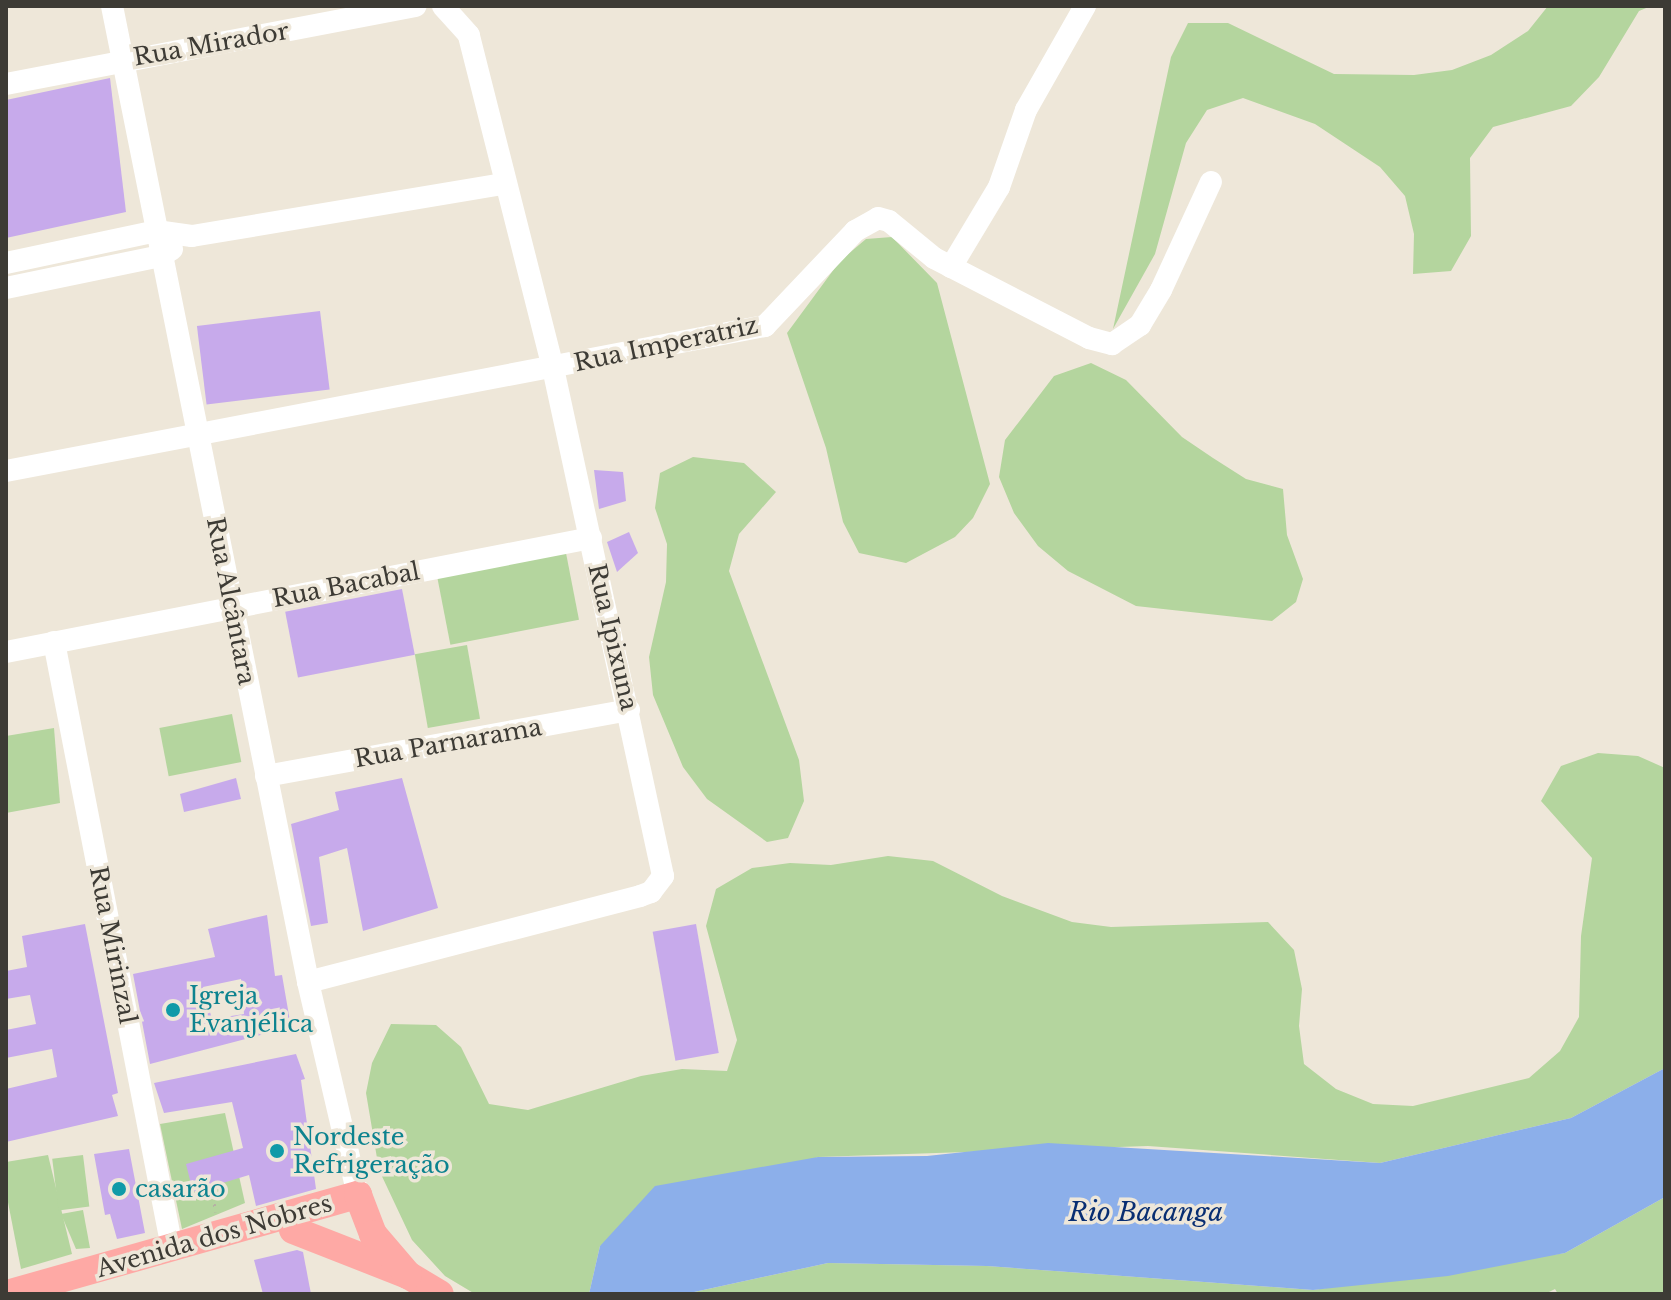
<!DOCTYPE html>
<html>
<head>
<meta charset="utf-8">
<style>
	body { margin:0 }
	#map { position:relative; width:1671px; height:1300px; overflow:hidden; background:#eee7d9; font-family:"Libre Baskerville",serif }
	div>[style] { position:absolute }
	.green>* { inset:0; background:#b4d59e; transform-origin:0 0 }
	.water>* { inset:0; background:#8cafea }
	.building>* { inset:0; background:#c7aaeb; transform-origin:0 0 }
	.path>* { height:3px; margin-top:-1.5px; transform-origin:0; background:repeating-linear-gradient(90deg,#b5b0a4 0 2px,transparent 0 8px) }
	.minor>* { height:22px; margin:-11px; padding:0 11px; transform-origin:11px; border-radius:11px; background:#fff }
	.major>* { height:28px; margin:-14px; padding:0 14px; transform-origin:14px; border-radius:14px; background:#fea9a5 }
	.dots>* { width:22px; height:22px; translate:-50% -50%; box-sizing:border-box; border:4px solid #eee7d9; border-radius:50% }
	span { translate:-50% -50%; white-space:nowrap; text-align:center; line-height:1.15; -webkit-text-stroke:7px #eee7d9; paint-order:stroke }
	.street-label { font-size:24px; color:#3d3b35 }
	.culture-label { font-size:24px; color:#0d838f }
	.left { translate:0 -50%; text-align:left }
	.water-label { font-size:26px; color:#082e72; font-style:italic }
	.frame { position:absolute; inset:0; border:8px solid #3d3b35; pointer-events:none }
</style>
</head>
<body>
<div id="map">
	<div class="green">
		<i style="clip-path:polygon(1548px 6px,1651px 6px,1639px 11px,1599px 77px,1571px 106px,1493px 127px,1470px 158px,1471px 236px,1451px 271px,1413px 274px,1414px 234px,1405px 196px,1380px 167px,1315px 124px,1243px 98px,1207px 110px,1186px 143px,1155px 254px,1113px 329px,1171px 57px,1188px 23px,1228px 23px,1334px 74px,1414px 75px,1452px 70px,1491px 55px,1528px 31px)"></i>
		<i style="clip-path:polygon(892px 237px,937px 283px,990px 484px,973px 518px,955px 537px,906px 563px,859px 553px,843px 522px,826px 448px,787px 333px,840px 261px,866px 239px)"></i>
		<i style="clip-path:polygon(1091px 363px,1126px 380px,1182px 437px,1213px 458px,1246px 479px,1283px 489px,1287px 535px,1303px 579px,1296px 602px,1272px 621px,1136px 606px,1068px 571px,1038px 546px,1014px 513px,999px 477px,1005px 440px,1054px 376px)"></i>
		<i style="clip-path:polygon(693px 457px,744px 463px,776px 492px,739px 534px,729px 571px,799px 760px,804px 801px,788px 838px,767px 842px,707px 799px,683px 767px,653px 695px,649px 657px,666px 582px,667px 544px,655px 508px,660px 473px)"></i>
		<i style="left:566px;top:553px;width:68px;height:131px;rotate:79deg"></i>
		<i style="left:467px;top:645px;width:75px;height:53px;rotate:80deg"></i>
		<i style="left:232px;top:714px;width:49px;height:74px;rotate:79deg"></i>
		<i style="clip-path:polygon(54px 728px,60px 803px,6px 813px,6px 736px)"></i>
		<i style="clip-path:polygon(1598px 753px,1638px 756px,1665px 768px,1665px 1068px,1571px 1118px,1380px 1163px,1148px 1146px,818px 1157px,600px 1246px,589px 1294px,475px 1294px,445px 1276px,412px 1240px,379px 1170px,366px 1093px,372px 1063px,391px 1024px,436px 1025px,461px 1047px,489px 1104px,528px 1110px,641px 1076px,682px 1069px,727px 1071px,737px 1040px,706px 926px,716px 889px,752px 868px,790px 863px,831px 865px,888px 856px,933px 861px,1002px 896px,1072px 922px,1111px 927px,1268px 922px,1294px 950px,1302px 989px,1299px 1026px,1304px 1064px,1336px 1089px,1373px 1104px,1413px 1106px,1529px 1078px,1560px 1051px,1579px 1017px,1581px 936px,1592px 858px,1541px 801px,1561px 766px)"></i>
		<i style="clip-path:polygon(225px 1113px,245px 1203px,182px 1229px,160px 1124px)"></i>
		<i style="clip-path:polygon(48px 1155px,72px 1254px,21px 1269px,6px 1192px,6px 1162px)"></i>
		<i style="left:83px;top:1155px;width:52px;height:31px;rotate:83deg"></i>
		<i style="clip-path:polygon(1665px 1197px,1665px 1294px,1558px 1294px,1555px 1289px,1545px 1294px,685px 1294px,828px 1263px,987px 1266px,1313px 1290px,1565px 1253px)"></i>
		<i style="clip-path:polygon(83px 1210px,90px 1248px,76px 1249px,61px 1214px)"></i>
	</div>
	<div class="water">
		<i style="clip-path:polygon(1665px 1068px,1665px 1197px,1565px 1253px,1448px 1276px,1313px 1290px,987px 1266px,828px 1263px,685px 1294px,589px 1294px,600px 1246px,655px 1186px,818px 1157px,927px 1156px,1048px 1143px,1380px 1163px,1571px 1118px)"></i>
	</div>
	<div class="building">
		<i style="clip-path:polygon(110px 78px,126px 212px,6px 238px,6px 100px)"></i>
		<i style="left:320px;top:311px;width:79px;height:124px;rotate:83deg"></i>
		<i style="clip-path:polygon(594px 470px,623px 472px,626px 501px,599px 509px)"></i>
		<i style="clip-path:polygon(629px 532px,638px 553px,617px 572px,607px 542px)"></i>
		<i style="left:402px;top:589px;width:67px;height:119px;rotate:79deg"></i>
		<i style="clip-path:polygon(236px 778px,241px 799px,184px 812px,180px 794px)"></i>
		<i style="clip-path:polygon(402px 778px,438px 908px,363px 931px,347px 848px,319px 857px,328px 923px,311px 926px,291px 824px,339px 810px,335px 792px)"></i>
		<i style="clip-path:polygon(evenodd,267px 915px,275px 976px,282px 975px,291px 1027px,150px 1064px,133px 974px,215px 957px,208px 929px,267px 915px,241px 979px,244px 1014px,212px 1019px,203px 987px,241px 979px)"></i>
		<i style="clip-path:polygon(85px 924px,118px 1093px,112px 1095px,118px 1116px,6px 1142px,6px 1089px,57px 1077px,52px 1049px,6px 1058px,6px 1030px,36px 1024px,30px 995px,6px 999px,6px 971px,27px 967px,22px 936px)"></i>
		<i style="left:696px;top:924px;width:131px;height:44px;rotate:80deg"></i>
		<i style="clip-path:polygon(296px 1054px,305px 1079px,301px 1080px,316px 1189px,256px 1206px,249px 1175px,193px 1192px,186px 1164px,243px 1148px,232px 1102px,164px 1113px,154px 1083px)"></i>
		<i style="clip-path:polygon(129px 1149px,145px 1233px,117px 1239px,110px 1214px,105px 1215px,94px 1154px)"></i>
		<i style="clip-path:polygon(297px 1250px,303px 1252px,311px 1294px,263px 1294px,254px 1260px)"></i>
	</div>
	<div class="path">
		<i style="left:213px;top:1188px;width:24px;rotate:85deg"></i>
	</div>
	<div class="minor">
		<i style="left:112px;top:6px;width:995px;rotate:78.64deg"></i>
		<i style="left:308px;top:982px;width:219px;rotate:76.8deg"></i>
		<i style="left:6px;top:84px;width:417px;rotate:-10.8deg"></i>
		<i style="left:6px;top:263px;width:153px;rotate:-12deg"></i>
		<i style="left:156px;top:231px;width:36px;rotate:8deg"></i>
		<i style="left:192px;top:236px;width:315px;rotate:-9.5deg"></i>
		<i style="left:951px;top:267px;width:93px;rotate:-59deg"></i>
		<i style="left:999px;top:187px;width:82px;rotate:-70.7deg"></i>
		<i style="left:1026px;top:110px;width:120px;rotate:-60.4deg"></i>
		<i style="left:6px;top:288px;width:158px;rotate:-11.7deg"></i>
		<i style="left:161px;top:256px;width:13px;rotate:-32deg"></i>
		<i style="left:6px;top:471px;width:773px;rotate:-10.82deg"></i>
		<i style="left:765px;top:326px;width:131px;rotate:-46.5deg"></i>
		<i style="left:855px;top:231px;width:26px;rotate:-29deg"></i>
		<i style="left:878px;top:218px;width:11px;rotate:15deg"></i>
		<i style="left:889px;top:221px;width:58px;rotate:39.4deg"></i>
		<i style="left:934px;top:258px;width:174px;rotate:27.3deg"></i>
		<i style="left:1089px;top:338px;width:24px;rotate:15deg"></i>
		<i style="left:1112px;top:344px;width:34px;rotate:-34deg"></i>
		<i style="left:1140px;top:325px;width:41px;rotate:-59deg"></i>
		<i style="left:1161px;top:290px;width:119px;rotate:-65.2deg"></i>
		<i style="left:54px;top:642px;width:617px;rotate:78.98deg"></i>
		<i style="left:6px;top:652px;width:596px;rotate:-11.03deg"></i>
		<i style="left:266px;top:776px;width:369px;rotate:-10.3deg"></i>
		<i style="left:308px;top:982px;width:343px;rotate:-14.5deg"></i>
		<i style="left:640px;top:896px;width:12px;rotate:-20deg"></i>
		<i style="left:651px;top:892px;width:20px;rotate:-53deg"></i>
		<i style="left:663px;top:876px;width:520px;rotate:-102.22deg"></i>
		<i style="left:553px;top:368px;width:343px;rotate:-104.2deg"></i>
		<i style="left:469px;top:35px;width:39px;rotate:-132deg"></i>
	</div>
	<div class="major">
		<i style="left:293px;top:1230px;width:123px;rotate:21.4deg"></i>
		<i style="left:408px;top:1275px;width:37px;rotate:31deg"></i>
		<i style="left:7px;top:1294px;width:365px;rotate:-15.8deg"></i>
		<i style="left:358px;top:1195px;width:42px;rotate:69deg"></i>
		<i style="left:373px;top:1234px;width:54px;rotate:49.5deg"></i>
	</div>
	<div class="dots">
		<i style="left:173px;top:1010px;background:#0f9aa8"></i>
		<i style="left:277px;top:1151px;background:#0f9aa8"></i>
		<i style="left:119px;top:1189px;background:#0f9aa8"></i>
	</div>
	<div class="street-label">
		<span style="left:211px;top:44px;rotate:-10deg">Rua Mirador</span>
		<span style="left:666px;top:344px;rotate:-12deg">Rua Imperatriz</span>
		<span style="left:346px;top:585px;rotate:-11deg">Rua Bacabal</span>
		<span style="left:231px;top:601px;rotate:79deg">Rua Alcântara</span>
		<span style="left:613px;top:637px;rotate:77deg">Rua Ipixuna</span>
		<span style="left:448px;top:743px;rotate:-10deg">Rua Parnarama</span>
		<span style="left:113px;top:945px;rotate:79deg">Rua Mirinzal</span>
		<span style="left:214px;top:1236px;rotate:-16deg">Avenida dos Nobres</span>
	</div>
	<div class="culture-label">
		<span class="left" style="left:189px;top:1010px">Igreja<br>Evanjélica</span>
		<span class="left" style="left:293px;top:1151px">Nordeste<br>Refrigeração</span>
		<span class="left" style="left:135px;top:1189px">casarão</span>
	</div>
	<div class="water-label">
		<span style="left:1146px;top:1213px">Rio Bacanga</span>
	</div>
	<div class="frame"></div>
</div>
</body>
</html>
